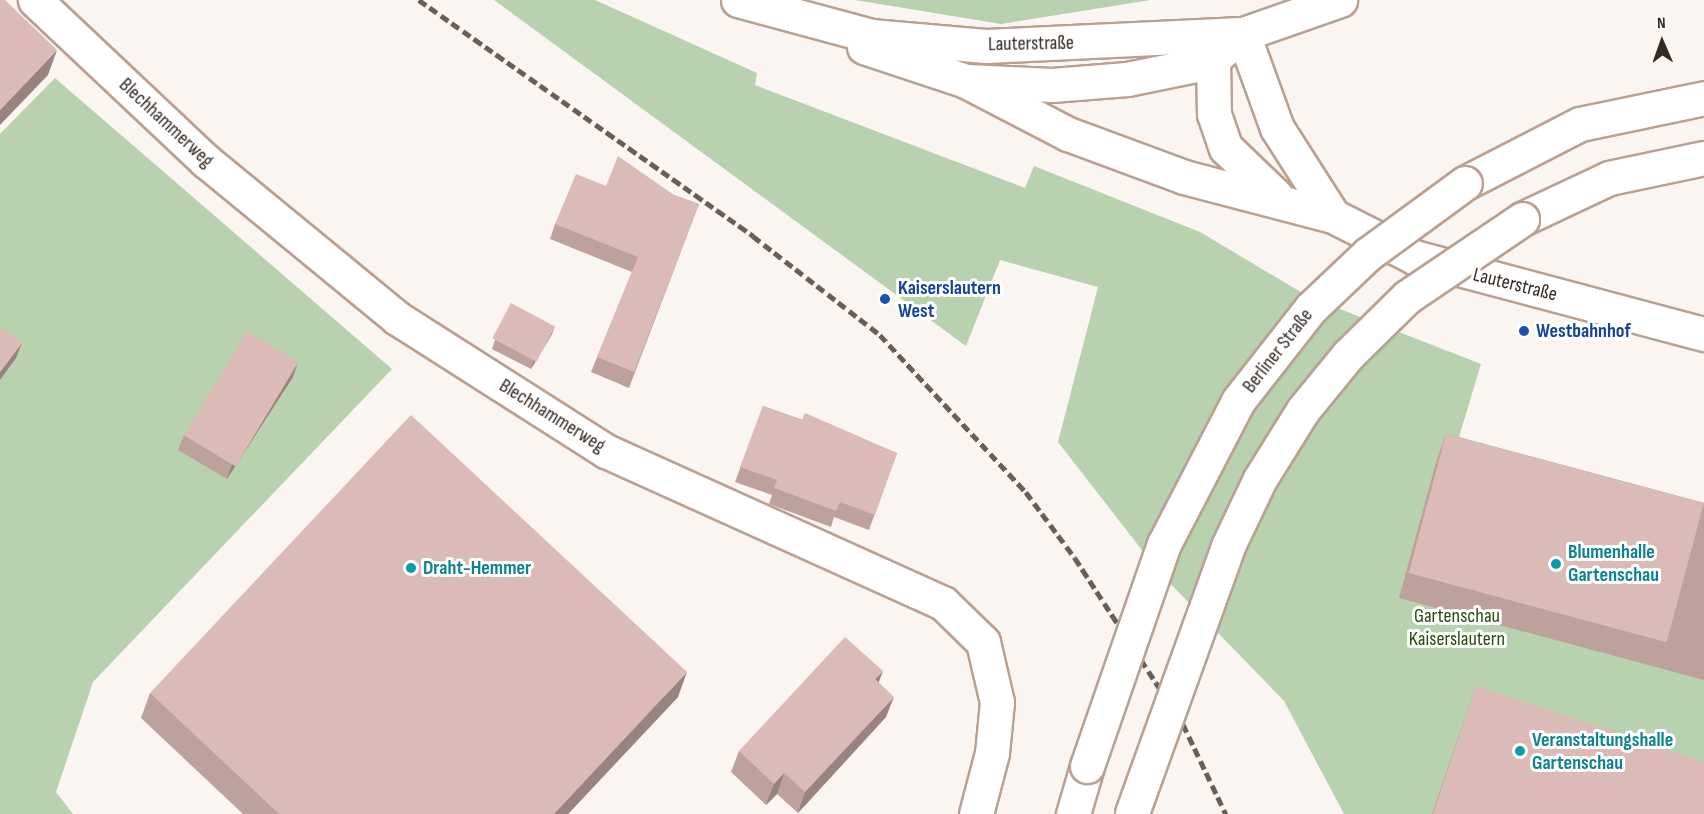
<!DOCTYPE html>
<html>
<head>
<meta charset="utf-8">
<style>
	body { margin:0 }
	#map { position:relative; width:1704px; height:814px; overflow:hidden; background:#fbf5f2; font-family:"Sofia Sans Condensed",sans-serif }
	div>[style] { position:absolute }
	.green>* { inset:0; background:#b8d1ae }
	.roads { filter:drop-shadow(2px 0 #b9a090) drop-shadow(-2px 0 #b9a090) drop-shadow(0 2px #b9a090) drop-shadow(0 -2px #b9a090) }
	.minor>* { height:33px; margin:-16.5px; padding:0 16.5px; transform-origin:16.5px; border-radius:16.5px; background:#fff }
	.secondary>* { height:33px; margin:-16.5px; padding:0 16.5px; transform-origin:16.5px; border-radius:16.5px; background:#fff }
	.rail>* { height:4.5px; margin-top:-2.25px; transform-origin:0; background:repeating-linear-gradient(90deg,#675e58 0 9px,transparent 0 13.5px) }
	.bridges { filter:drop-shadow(2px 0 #b9a090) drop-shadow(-2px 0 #b9a090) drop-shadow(0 2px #b9a090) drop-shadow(0 -2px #b9a090) }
	.secondary-bridge>* { height:33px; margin:-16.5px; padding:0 16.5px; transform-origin:16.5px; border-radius:16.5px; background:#fff }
	.wall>* { inset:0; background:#bca19d }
	.shaded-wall>* { inset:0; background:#998380 }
	.building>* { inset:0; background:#dbbbb7; transform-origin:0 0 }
	.dots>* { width:16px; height:16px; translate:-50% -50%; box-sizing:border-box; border:3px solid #fff; border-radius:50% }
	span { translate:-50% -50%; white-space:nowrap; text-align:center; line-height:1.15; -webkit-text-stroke:6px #fff; paint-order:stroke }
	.street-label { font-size:20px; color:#332923 }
	.transit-label { font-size:20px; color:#164399; font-weight:700 }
	.left { translate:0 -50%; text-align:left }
	.culture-label { font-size:20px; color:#0d838f; font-weight:700 }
	.park-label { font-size:20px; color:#234c0c }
	.north { position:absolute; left:1632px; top:12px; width:60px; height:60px; -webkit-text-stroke:4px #fff; paint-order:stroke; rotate:358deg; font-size:16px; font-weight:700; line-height:24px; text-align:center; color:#332923 }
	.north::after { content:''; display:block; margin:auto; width:21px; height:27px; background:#332923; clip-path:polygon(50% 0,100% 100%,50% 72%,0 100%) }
</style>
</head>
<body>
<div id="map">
	<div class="green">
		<i style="clip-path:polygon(494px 0,595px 0,757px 73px,755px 85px,1025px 188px,1034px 166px,1200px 232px,1309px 297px,1481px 364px,1459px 437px,1704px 503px,1704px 814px,1344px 814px,1284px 701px,1159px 572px,1058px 442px,1098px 287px,1000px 260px,966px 346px)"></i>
		<i style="clip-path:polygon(855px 0,1151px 0,1001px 24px)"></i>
		<i style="clip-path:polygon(55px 78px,392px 369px,93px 682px,56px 792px,73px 814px,0 814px,0 134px)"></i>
	</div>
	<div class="roads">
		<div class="minor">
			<i style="left:35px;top:0;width:235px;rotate:43.3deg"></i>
			<i style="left:206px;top:161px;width:247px;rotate:39.4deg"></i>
			<i style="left:397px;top:318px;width:248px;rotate:32.5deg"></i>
			<i style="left:606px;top:451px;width:370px;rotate:24.3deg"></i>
			<i style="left:943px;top:603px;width:56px;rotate:44.3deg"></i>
			<i style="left:983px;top:642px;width:62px;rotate:76.9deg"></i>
			<i style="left:997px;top:702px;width:51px;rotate:95.6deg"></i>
			<i style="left:992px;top:753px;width:63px;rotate:104.7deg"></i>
		</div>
		<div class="secondary">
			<i style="left:738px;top:0;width:138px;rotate:15.1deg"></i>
			<i style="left:871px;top:36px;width:115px;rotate:5deg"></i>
			<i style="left:986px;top:46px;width:257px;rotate:-2.7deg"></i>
			<i style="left:1243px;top:34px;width:103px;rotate:-19.3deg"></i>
			<i style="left:1243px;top:34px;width:100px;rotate:70.1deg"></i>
			<i style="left:1277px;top:128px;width:104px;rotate:57.5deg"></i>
			<i style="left:864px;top:47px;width:108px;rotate:18.4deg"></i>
			<i style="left:966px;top:81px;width:86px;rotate:2.7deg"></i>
			<i style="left:1052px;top:85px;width:75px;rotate:-4.6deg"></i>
			<i style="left:1127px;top:79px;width:70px;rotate:-11.5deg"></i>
			<i style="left:1196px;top:65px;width:18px;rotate:-19deg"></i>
			<i style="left:1213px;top:59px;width:39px;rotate:-40deg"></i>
			<i style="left:1213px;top:59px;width:55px;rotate:89deg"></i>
			<i style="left:1214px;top:114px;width:36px;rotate:71deg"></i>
			<i style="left:1226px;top:148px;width:69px;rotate:43.8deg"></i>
			<i style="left:966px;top:81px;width:115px;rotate:27.5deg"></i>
			<i style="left:1068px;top:134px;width:124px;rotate:20.3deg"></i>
			<i style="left:1184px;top:177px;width:154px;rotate:14.7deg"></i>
			<i style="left:1333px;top:216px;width:91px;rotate:26.8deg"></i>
			<i style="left:1414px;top:257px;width:300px;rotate:14.9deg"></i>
			<i style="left:1465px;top:183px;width:129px;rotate:-27.2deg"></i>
			<i style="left:1580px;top:124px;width:127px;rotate:-11.8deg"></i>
			<i style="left:1522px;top:219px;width:96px;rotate:-25.2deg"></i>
			<i style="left:1609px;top:178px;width:97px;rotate:-11.9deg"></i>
			<i style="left:1073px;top:814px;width:50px;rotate:-73.7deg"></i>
		</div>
	</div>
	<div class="rail">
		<i style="left:419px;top:0;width:409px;rotate:35.2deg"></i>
		<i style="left:753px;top:236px;width:161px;rotate:37.9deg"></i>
		<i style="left:880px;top:335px;width:214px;rotate:47.1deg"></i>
		<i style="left:1026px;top:492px;width:82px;rotate:53.4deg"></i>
		<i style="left:1075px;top:558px;width:198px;rotate:57deg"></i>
		<i style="left:1183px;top:724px;width:100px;rotate:64.5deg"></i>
	</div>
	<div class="bridges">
		<div class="secondary-bridge">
			<i style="left:1087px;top:766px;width:235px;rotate:-70.9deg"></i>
			<i style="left:1164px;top:544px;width:161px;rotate:-62.6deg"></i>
			<i style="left:1238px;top:401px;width:118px;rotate:-51.9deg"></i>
			<i style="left:1311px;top:308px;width:79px;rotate:-43.5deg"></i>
			<i style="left:1368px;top:254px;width:120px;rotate:-36.2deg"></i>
			<i style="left:1132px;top:813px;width:284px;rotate:-70.2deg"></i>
			<i style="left:1228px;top:546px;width:74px;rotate:-64.5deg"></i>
			<i style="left:1260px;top:479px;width:81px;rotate:-58.1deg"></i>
			<i style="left:1303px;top:410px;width:71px;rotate:-50.7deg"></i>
			<i style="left:1348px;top:355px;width:83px;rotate:-44.5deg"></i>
			<i style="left:1407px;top:297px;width:139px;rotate:-34.1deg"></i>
		</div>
	</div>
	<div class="wall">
		<i style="clip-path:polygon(606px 186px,674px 195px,699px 204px,629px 388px,591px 372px,632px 272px,550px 239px,555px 224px)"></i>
		<i style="clip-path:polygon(552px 334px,531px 369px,492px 349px,495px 340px)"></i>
		<i style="clip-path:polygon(293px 377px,227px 479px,178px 450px,184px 435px)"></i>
		<i style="clip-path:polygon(763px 406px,897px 453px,869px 530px,834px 517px,831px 527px,769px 504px,772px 495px,735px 482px)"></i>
		<i style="clip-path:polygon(1446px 434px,1704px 503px,1704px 680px,1399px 598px,1437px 459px)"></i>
		<i style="clip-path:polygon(878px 682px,886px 717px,798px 813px,777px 794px,766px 805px,731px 772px,739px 751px)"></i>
		<i style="clip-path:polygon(1476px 686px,1704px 814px,1432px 814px)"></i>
		<i style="clip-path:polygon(150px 693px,678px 697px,568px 814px,243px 814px,141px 718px)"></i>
	</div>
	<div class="shaded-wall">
		<i style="clip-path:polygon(57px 50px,48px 75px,0 125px,0 110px)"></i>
		<i style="clip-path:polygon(555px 326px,552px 334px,531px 369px,534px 361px)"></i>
		<i style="clip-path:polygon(22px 343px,16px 358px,0 380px,0 372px)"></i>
		<i style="clip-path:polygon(298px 362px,293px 377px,227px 479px,232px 464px)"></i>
		<i style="clip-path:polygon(883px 671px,875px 692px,875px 679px)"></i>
		<i style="clip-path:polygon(687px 672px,678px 697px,568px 814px,554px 814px)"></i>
		<i style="clip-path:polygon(894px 697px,886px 717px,798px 813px,805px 792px)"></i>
		<i style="clip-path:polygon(784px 773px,777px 794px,766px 805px,774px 784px)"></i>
	</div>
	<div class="building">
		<i style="clip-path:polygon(0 0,5px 0,57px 50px,0 110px)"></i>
		<i style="clip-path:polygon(618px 156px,674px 195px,699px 204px,634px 372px,597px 357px,638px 257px,555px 224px,576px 174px,606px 186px)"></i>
		<i style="left:511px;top:303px;width:50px;height:40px;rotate:28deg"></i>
		<i style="clip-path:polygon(0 327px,22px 343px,0 372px)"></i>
		<i style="left:247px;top:331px;width:60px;height:122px;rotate:31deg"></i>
		<i style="clip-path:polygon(763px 406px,802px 420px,805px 413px,897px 453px,875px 515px,840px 502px,836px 511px,774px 488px,777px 480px,740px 467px)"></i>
		<i style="clip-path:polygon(411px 415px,687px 672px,554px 814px,279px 814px,150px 693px)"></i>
		<i style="left:1446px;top:434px;width:267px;height:144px;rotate:15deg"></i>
		<i style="clip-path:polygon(845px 637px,883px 671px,875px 679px,894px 697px,805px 792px,784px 773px,774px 784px,739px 751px)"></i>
		<i style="clip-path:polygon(1476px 686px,1704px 762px,1704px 814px,1433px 814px)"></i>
	</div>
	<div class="dots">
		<i style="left:885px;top:299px;background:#1a4fb4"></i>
		<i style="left:1524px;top:331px;background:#1a4fb4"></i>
		<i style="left:1556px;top:564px;background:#0f9aa8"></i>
		<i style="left:411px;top:568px;background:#0f9aa8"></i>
		<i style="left:1520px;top:751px;background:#0f9aa8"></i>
	</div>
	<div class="street-label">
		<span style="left:1031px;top:44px;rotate:-1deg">Lauterstraße</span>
		<span style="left:166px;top:123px;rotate:43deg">Blechhammerweg</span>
		<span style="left:1515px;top:285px;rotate:14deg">Lauterstraße</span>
		<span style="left:1278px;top:351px;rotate:-52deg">Berliner Straße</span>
		<span style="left:552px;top:416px;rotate:32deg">Blechhammerweg</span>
	</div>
	<div class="transit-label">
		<span class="left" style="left:898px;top:300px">Kaiserslautern<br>West</span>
		<span class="left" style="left:1536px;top:331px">Westbahnhof</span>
	</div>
	<div class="culture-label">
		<span class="left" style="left:1568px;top:564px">Blumenhalle<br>Gartenschau</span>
		<span class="left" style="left:423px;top:568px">Draht-Hemmer</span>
		<span class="left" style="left:1532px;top:752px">Veranstaltungshalle<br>Gartenschau</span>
	</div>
	<div class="park-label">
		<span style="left:1457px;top:628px">Gartenschau<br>Kaiserslautern</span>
	</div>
	<div class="north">N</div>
</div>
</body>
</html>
